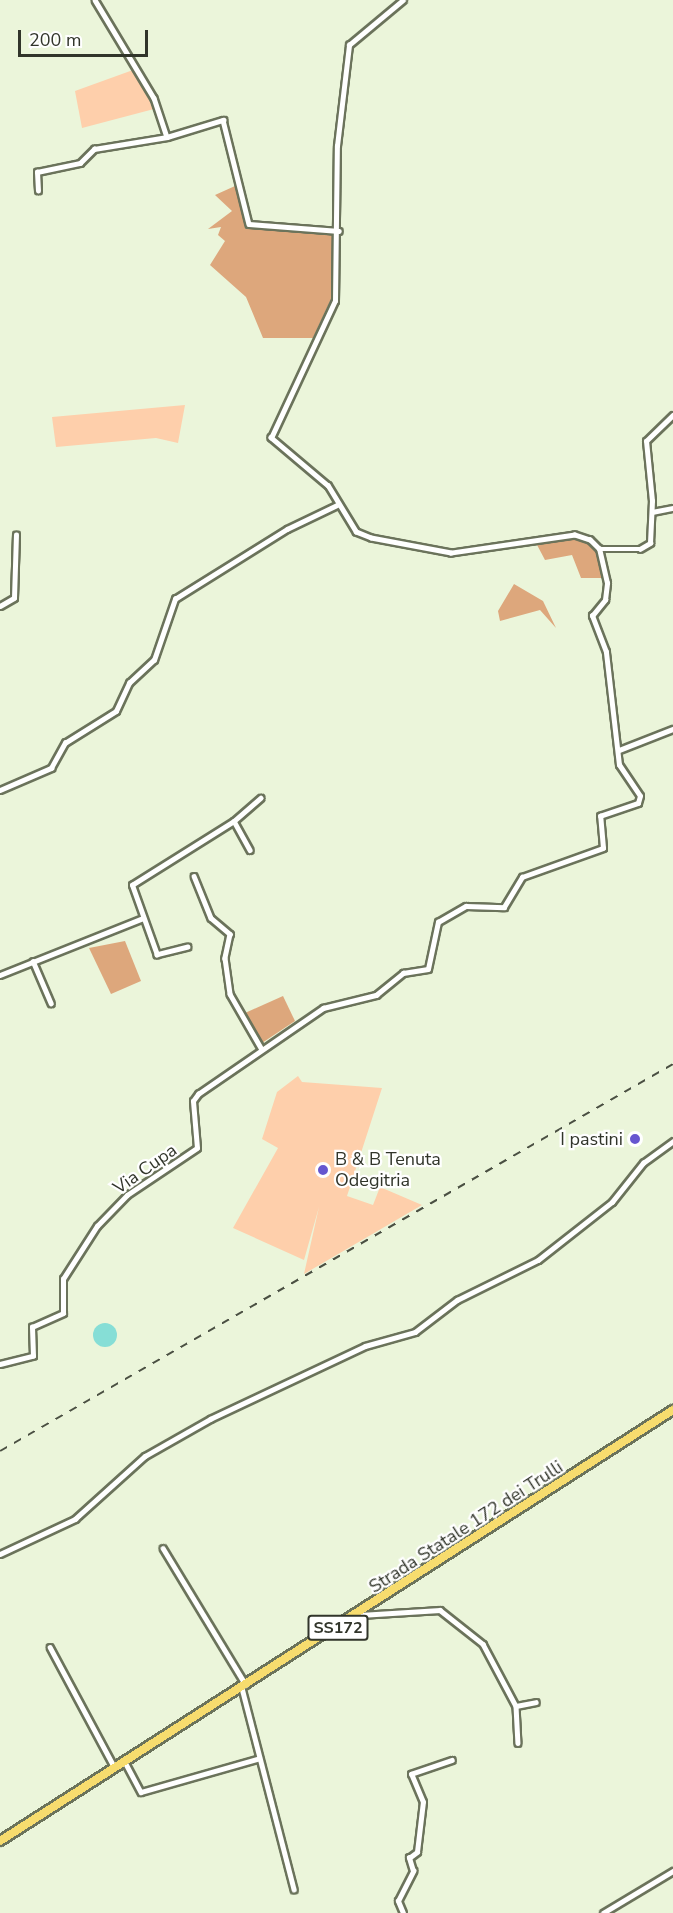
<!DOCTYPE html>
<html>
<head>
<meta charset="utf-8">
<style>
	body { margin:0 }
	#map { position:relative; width:673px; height:1913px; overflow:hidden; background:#ebf5da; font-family:"Nunito Sans",sans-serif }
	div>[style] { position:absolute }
	.green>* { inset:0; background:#fecfab }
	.forest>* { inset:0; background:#dda77c }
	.water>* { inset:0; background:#86ded6 }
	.round { border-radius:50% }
	.roads { filter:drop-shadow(2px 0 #6b735b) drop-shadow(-2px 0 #6b735b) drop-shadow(0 2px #6b735b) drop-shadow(0 -2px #6b735b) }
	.minor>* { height:4.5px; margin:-2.25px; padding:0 2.25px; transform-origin:2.25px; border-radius:2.25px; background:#fff }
	.primary>* { height:8px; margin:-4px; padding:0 4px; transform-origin:4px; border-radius:4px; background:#f7dc6e }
	.rail>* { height:1.5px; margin-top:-0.75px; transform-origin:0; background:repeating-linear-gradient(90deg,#4a4f42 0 8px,transparent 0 16px) }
	.dots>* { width:16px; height:16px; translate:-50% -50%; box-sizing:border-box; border:3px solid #fff; border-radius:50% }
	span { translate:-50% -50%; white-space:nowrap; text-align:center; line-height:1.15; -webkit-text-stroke:4.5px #fff; paint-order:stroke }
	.shield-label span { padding:2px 4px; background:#fff; border:2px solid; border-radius:4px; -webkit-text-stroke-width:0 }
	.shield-label { font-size:16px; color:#31352a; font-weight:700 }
	.poi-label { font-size:18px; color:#31352a }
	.right { translate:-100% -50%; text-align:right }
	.left { translate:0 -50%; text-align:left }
	.street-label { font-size:18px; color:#31352a }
	.scale { position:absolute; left:18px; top:30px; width:130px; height:27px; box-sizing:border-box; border:3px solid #31352a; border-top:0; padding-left:8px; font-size:18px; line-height:21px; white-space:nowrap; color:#31352a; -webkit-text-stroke:4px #fff; paint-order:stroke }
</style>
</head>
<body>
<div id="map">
	<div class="green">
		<i style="clip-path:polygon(133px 70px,154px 109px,82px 128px,75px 91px)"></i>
		<i style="clip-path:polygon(185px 405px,178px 443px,156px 438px,56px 447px,52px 417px)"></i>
		<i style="clip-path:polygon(298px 1076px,302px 1082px,382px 1088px,347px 1196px,373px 1205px,380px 1187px,422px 1205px,304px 1274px,319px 1207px,304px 1260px,233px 1228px,278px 1148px,262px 1139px,277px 1092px)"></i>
	</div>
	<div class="forest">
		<i style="clip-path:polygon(235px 186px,245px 223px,336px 232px,332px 297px,313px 338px,263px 338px,246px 297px,210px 265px,225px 241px,218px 235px,221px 227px,208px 229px,232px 211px,215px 195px)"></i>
		<i style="clip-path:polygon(583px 538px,599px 554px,603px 578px,581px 578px,572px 555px,545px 560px,536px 543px)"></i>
		<i style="clip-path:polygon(514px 584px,543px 601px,556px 628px,540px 610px,500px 621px,498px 611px)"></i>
		<i style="clip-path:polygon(125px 941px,141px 981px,111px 994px,89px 948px)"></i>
		<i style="clip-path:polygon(283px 996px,295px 1021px,262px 1043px,245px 1013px)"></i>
	</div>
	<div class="water">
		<i class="round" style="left:93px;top:1323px;width:24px;height:24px"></i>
	</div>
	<div class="roads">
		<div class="minor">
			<i style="left:95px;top:0;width:114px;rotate:59deg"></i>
			<i style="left:154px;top:98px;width:41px;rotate:71.6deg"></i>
			<i style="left:167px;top:137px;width:59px;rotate:-16.9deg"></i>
			<i style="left:223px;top:120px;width:107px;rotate:76deg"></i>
			<i style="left:249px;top:224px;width:90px;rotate:4.4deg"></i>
			<i style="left:38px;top:191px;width:19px;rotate:-93deg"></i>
			<i style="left:37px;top:172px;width:44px;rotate:-11.8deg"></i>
			<i style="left:80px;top:163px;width:20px;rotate:-45deg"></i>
			<i style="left:94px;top:149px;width:74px;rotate:-9.3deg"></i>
			<i style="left:652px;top:512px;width:21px;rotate:-11deg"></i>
			<i style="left:599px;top:549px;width:41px"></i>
			<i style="left:640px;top:549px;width:12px;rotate:-31deg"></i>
			<i style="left:650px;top:543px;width:42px;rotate:-87.3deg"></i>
			<i style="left:652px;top:501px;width:60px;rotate:-95.7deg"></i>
			<i style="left:646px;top:441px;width:37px;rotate:-44deg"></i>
			<i style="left:0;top:606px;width:16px;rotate:-30deg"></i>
			<i style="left:14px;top:598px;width:63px;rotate:-88.2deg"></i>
			<i style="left:619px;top:750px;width:58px;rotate:-21.3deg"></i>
			<i style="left:0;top:790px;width:56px;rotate:-23.3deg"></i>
			<i style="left:51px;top:768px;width:29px;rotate:-61deg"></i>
			<i style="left:65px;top:743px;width:60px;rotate:-32.1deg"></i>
			<i style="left:116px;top:711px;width:31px;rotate:-65deg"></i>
			<i style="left:129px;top:683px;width:34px;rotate:-43deg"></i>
			<i style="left:154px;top:660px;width:65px;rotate:-71deg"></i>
			<i style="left:175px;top:599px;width:132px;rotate:-32deg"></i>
			<i style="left:287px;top:529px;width:55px;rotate:-25.6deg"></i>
			<i style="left:234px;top:821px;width:33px;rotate:61deg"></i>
			<i style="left:194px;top:876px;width:45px;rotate:68deg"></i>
			<i style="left:211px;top:918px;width:25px;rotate:40deg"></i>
			<i style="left:230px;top:934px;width:25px;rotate:102deg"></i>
			<i style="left:225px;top:958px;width:36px;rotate:82deg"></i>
			<i style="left:230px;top:994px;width:62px;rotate:60.1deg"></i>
			<i style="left:188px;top:947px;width:32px;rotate:166deg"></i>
			<i style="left:157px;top:955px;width:74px;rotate:-109.7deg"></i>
			<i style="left:132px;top:885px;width:120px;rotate:-32.1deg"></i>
			<i style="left:234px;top:821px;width:35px;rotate:-41deg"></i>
			<i style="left:33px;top:961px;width:46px;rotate:66.8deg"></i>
			<i style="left:0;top:975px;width:154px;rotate:-21.7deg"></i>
			<i style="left:0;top:1364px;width:34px;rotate:-14deg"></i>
			<i style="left:33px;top:1356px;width:29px;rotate:-92deg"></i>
			<i style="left:32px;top:1327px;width:34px;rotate:-24deg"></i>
			<i style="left:63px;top:1313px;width:34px;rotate:-90deg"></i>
			<i style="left:63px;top:1279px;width:63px;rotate:-57.3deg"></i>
			<i style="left:97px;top:1226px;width:43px;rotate:-45.9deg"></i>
			<i style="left:127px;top:1195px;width:84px;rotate:-33.9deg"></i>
			<i style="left:197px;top:1148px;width:47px;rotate:-94.9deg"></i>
			<i style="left:193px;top:1101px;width:9px;rotate:-54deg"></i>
			<i style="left:198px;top:1094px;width:152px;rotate:-34.5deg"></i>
			<i style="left:323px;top:1008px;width:55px;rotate:-13.8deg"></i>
			<i style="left:376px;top:995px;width:35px;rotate:-39deg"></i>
			<i style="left:403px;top:973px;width:25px;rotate:-9deg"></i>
			<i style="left:428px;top:969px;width:48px;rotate:-78deg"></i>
			<i style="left:438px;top:922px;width:32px;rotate:-30deg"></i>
			<i style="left:466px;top:906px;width:38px;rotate:2deg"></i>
			<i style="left:504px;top:907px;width:35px;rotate:-59deg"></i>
			<i style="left:522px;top:877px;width:86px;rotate:-19.7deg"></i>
			<i style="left:603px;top:848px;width:32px;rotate:-95deg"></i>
			<i style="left:600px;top:816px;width:40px;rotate:-18.9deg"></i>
			<i style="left:638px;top:803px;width:7px;rotate:-74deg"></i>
			<i style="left:640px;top:796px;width:37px;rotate:-124deg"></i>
			<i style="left:619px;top:765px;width:114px;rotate:-96.6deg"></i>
			<i style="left:606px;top:652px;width:39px;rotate:-111deg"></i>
			<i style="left:592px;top:616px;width:21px;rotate:-51deg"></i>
			<i style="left:605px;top:600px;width:17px;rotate:-83deg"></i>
			<i style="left:607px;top:583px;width:35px;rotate:-103deg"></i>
			<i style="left:599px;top:549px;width:13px;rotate:-135deg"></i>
			<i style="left:590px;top:540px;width:16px;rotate:-162deg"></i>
			<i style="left:575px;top:535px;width:125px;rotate:171.7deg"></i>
			<i style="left:451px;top:553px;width:81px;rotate:-169.4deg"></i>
			<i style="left:371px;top:538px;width:16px;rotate:-158deg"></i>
			<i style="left:356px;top:532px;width:54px;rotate:-121.3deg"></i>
			<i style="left:328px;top:486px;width:75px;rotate:-139.9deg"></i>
			<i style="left:271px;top:438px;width:151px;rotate:-65deg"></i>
			<i style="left:335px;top:301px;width:155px;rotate:-89.3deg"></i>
			<i style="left:337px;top:146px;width:102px;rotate:-83.2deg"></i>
			<i style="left:349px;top:45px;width:70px;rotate:-39.8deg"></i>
			<i style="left:163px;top:1548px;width:160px;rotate:58.8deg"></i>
			<i style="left:0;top:1554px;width:83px;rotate:-25deg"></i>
			<i style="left:75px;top:1519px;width:94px;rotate:-42deg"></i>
			<i style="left:145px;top:1456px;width:75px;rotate:-29.6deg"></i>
			<i style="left:210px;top:1419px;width:171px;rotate:-25.2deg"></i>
			<i style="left:365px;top:1346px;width:52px;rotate:-15.6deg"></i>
			<i style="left:415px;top:1332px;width:53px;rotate:-37.3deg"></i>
			<i style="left:457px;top:1300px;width:90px;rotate:-26.3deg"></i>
			<i style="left:538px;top:1260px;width:94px;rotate:-38.1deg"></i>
			<i style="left:612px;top:1202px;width:50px;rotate:-51.5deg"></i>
			<i style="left:643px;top:1163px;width:37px;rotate:-36deg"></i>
			<i style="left:360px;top:1615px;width:80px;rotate:-3.6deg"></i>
			<i style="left:440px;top:1610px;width:55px;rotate:38.3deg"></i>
			<i style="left:483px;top:1644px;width:70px;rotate:62deg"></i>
			<i style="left:516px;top:1706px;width:20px;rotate:-11deg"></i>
			<i style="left:50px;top:1647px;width:137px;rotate:61.8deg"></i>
			<i style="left:242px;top:1688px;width:208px;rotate:75.5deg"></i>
			<i style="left:516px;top:1706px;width:37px;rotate:87deg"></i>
			<i style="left:125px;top:1762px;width:34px;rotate:62deg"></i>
			<i style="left:141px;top:1792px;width:121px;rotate:-15.9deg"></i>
			<i style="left:403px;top:1913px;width:13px;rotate:-113deg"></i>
			<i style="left:398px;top:1901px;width:34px;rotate:-63deg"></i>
			<i style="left:413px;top:1871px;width:14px;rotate:-107deg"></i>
			<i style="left:409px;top:1858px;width:10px;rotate:-37deg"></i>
			<i style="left:417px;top:1852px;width:50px;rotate:-83.2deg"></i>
			<i style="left:423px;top:1802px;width:30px;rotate:-113deg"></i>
			<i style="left:411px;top:1774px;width:43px;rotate:-18.9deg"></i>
			<i style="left:603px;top:1913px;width:82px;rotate:-31deg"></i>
		</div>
		<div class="primary">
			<i style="left:0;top:1841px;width:799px;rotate:-32.64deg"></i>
		</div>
	</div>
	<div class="rail">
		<i style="left:0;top:1451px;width:776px;rotate:-29.9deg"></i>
	</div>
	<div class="dots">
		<i style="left:635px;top:1139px;background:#6656cf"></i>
		<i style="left:323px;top:1170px;background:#6656cf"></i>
	</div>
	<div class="shield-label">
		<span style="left:338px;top:1628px">SS172</span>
	</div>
	<div class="poi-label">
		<span class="right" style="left:623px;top:1139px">I pastini</span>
		<span class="left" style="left:335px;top:1170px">B &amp; B Tenuta<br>Odegitria</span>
	</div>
	<div class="street-label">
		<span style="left:145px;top:1169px;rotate:-35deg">Via Cupa</span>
		<span style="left:466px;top:1527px;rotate:-33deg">Strada Statale 172 dei Trulli</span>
	</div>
	<div class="scale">200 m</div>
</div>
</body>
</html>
